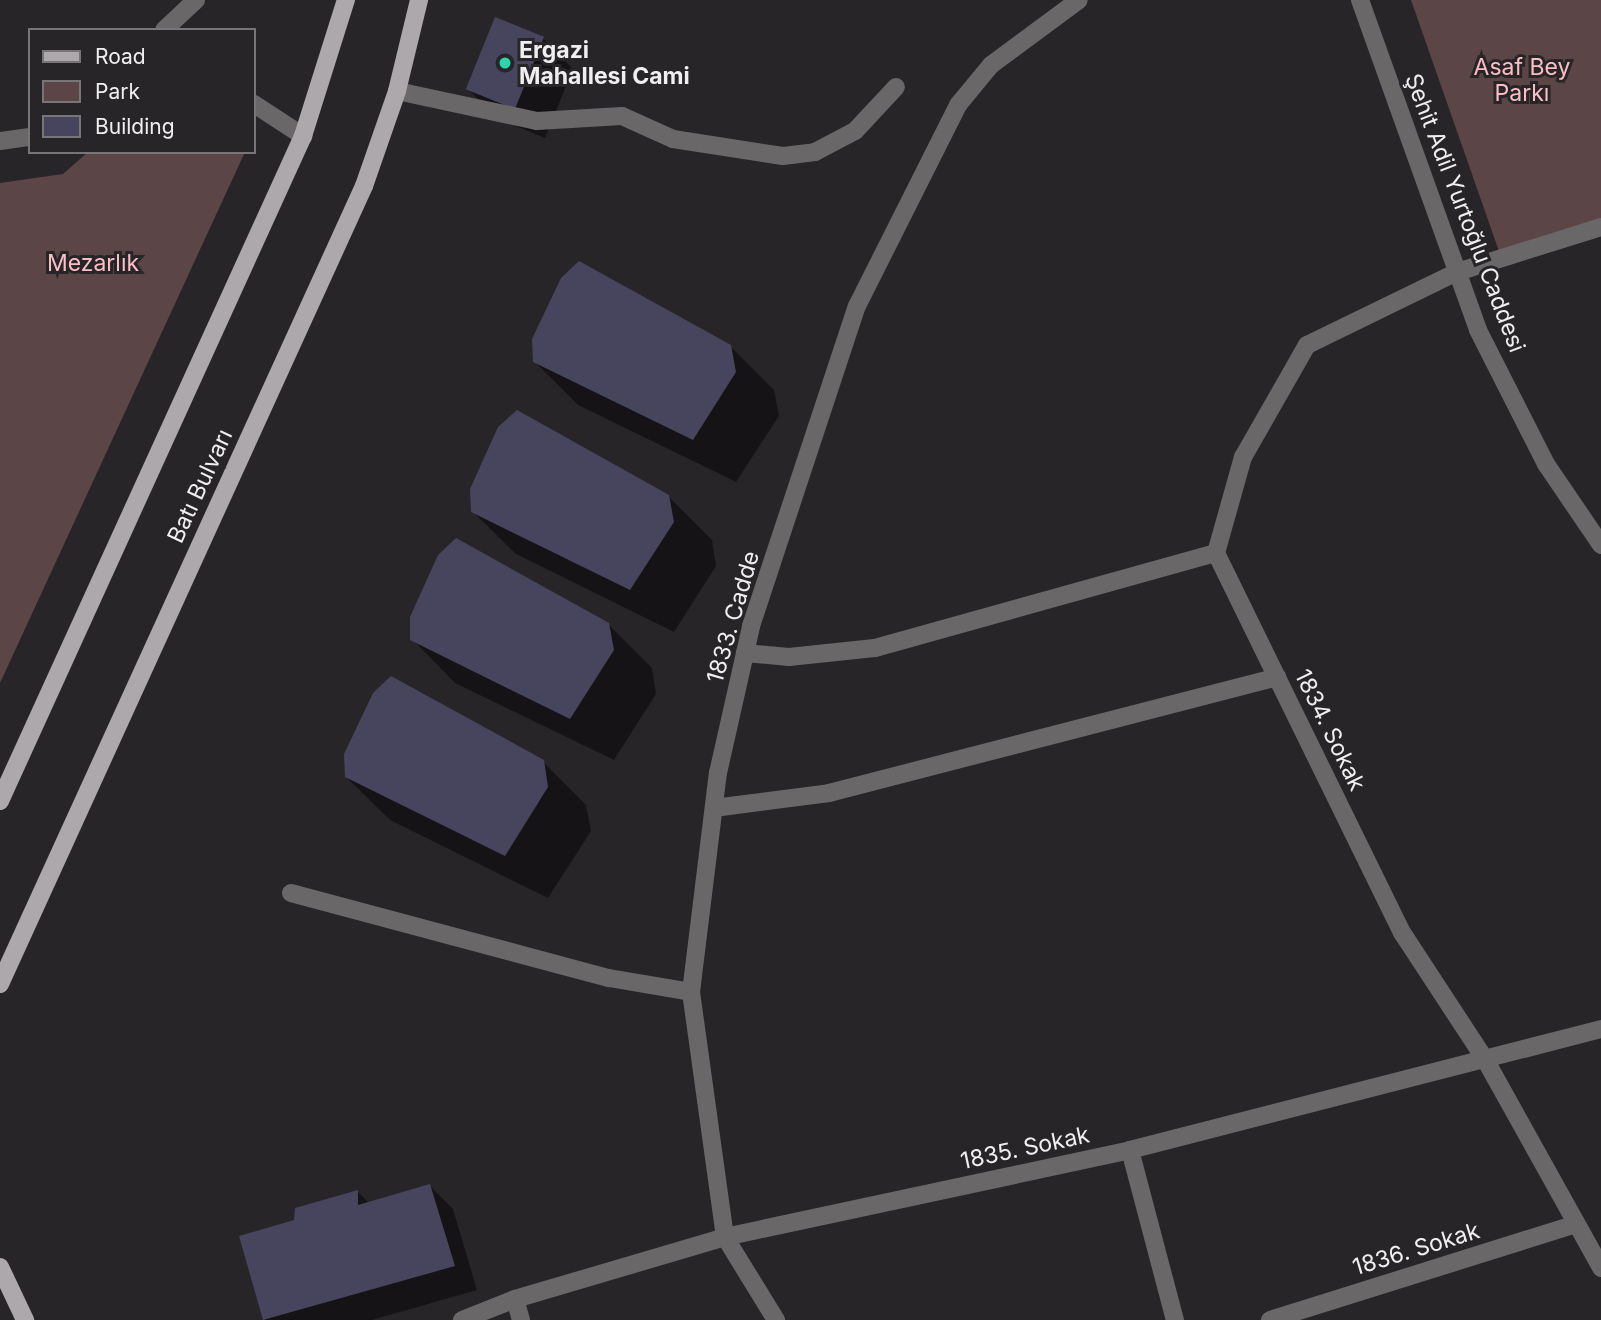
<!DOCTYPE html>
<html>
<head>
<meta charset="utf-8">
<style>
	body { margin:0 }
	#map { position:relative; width:1601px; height:1320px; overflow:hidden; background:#282529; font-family:Inter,sans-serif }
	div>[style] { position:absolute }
	.green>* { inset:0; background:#5c4547 }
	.shadow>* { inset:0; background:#0007 }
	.building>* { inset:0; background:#46455d; transform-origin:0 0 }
	.minor>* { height:18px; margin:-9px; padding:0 9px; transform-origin:9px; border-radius:9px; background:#696768 }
	.primary>* { height:18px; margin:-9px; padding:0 9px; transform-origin:9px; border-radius:9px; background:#ada8ab }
	.dots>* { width:19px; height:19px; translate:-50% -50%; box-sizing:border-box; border:4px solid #282529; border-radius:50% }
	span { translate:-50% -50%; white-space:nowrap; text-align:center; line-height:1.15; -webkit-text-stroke:6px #282529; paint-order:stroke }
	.poi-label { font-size:23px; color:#f0eef1; font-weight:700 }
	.left { translate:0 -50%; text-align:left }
	.park-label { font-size:23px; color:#fbbec5 }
	.street-label { font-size:23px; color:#f0eef1 }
	.legend { position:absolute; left:28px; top:28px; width:228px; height:126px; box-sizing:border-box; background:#282529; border:2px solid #787579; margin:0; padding:9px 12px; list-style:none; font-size:21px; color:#f0eef1 }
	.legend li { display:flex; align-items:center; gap:14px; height:35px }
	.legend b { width:35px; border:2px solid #787579 }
</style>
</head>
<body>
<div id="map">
	<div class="green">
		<i style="clip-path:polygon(1411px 0,1601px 0,1601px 225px,1501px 257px)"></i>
		<i style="clip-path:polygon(88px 152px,245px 152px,0 683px,0 183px,63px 174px)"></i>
	</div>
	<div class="shadow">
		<i style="clip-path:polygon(543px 38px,573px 69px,545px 138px,498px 119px,468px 89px)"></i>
		<i style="clip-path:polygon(730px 346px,774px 390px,779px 416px,736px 482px,578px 405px,534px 361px)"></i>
		<i style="clip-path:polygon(668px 496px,712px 540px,716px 566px,674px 632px,516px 554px,472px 511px)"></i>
		<i style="clip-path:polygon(608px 624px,652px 668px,656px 694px,614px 760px,455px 683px,412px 639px)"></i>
		<i style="clip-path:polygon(543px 762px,586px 805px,591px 831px,548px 898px,390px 820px,346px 777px)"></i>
		<i style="clip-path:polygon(430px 1186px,453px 1209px,477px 1290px,372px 1320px,265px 1320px,241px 1237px,296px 1221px,358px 1192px,369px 1203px)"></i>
	</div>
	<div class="building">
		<i style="left:495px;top:17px;width:53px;height:78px;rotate:22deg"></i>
		<i style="clip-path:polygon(579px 261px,731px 345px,736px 372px,693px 440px,533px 362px,532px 339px,561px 278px)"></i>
		<i style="clip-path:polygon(517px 410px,669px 495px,674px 522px,630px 590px,471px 512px,470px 489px,498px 427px)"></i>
		<i style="clip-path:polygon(456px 538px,609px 623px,614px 650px,570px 719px,410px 640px,410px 617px,438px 555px)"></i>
		<i style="clip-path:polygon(391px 676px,544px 760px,548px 787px,505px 856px,345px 777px,344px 754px,373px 693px)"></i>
		<i style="clip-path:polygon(430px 1184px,455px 1266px,263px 1320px,239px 1236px,294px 1220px,295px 1208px,358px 1190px,358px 1205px)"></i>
	</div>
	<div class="minor">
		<i style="left:1360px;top:0;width:350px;rotate:70.3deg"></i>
		<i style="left:1478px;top:330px;width:150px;rotate:63.1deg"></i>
		<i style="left:1546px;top:464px;width:98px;rotate:55.8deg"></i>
		<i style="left:164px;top:30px;width:44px;rotate:-43.2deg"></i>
		<i style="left:397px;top:91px;width:143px;rotate:12.1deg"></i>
		<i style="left:537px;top:121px;width:85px;rotate:-3.4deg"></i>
		<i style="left:622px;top:116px;width:56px;rotate:24.3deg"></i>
		<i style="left:673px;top:139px;width:111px;rotate:8.8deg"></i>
		<i style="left:783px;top:156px;width:32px;rotate:-7deg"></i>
		<i style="left:815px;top:152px;width:45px;rotate:-27.7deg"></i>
		<i style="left:855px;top:131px;width:60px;rotate:-47deg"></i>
		<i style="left:254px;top:104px;width:59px;rotate:33.1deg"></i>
		<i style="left:0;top:141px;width:30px;rotate:-8deg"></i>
		<i style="left:1601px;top:227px;width:151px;rotate:162.6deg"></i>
		<i style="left:1457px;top:272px;width:167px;rotate:154deg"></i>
		<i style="left:1307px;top:345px;width:129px;rotate:119.7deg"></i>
		<i style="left:1243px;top:457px;width:100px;rotate:105.7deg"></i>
		<i style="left:1216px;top:553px;width:424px;rotate:63.9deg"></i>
		<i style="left:1403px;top:934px;width:152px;rotate:56.8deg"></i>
		<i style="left:1486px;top:1061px;width:237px;rotate:60.9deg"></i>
		<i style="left:745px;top:653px;width:44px;rotate:5.2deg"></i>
		<i style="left:789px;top:657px;width:86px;rotate:-6deg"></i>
		<i style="left:875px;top:648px;width:354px;rotate:-15.6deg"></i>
		<i style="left:714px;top:808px;width:116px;rotate:-7.4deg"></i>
		<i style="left:829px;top:793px;width:463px;rotate:-14.5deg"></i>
		<i style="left:291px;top:893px;width:329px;rotate:15deg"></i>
		<i style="left:609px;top:978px;width:83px;rotate:9.7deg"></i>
		<i style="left:1130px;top:1150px;width:176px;rotate:75.2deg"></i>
		<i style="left:515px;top:1299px;width:22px;rotate:74deg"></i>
		<i style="left:462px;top:1320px;width:57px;rotate:-21.6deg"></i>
		<i style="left:515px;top:1299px;width:219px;rotate:-16.4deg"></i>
		<i style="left:725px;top:1237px;width:414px;rotate:-12.1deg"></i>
		<i style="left:1130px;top:1150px;width:486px;rotate:-14.4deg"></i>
		<i style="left:776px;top:1320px;width:97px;rotate:-121.6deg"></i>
		<i style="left:725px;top:1237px;width:247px;rotate:-97.9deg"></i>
		<i style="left:691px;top:992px;width:221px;rotate:-83deg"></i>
		<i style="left:718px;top:773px;width:151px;rotate:-77.3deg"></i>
		<i style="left:751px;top:626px;width:337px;rotate:-71.7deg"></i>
		<i style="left:857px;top:306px;width:225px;rotate:-63.3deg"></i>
		<i style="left:958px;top:105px;width:52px;rotate:-50.5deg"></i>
		<i style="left:991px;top:65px;width:109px;rotate:-36.5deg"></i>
		<i style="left:1270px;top:1320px;width:321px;rotate:-17.4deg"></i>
	</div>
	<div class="primary">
		<i style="left:0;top:801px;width:731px;rotate:-65.5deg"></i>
		<i style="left:303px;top:136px;width:143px;rotate:-72.5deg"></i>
		<i style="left:0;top:984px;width:877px;rotate:-65.48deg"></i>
		<i style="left:364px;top:186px;width:101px;rotate:-70.8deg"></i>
		<i style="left:397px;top:91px;width:94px;rotate:-76.4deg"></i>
		<i style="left:0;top:1267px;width:59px;rotate:64.7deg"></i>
	</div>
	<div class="dots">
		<i style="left:505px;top:63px;background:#2dd5ab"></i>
	</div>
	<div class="poi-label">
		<span class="left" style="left:519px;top:63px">Ergazi<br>Mahallesi Cami</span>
	</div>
	<div class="park-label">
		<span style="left:1522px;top:80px">Asaf Bey<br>Parkı</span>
		<span style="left:93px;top:263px">Mezarlık</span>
	</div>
	<div class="street-label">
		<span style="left:1465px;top:213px;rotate:69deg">Şehit Adil Yurtoğlu Caddesi</span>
		<span style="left:200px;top:486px;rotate:-65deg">Batı Bulvarı</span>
		<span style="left:733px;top:617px;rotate:-74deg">1833. Cadde</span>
		<span style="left:1330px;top:730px;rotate:64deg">1834. Sokak</span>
		<span style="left:1025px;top:1148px;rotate:-12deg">1835. Sokak</span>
		<span style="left:1416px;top:1249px;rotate:-17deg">1836. Sokak</span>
	</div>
	<ul class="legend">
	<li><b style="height:9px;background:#ada8ab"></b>Road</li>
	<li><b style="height:19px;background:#5c4547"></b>Park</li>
	<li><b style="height:19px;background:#46455d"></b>Building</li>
	</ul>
</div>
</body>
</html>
